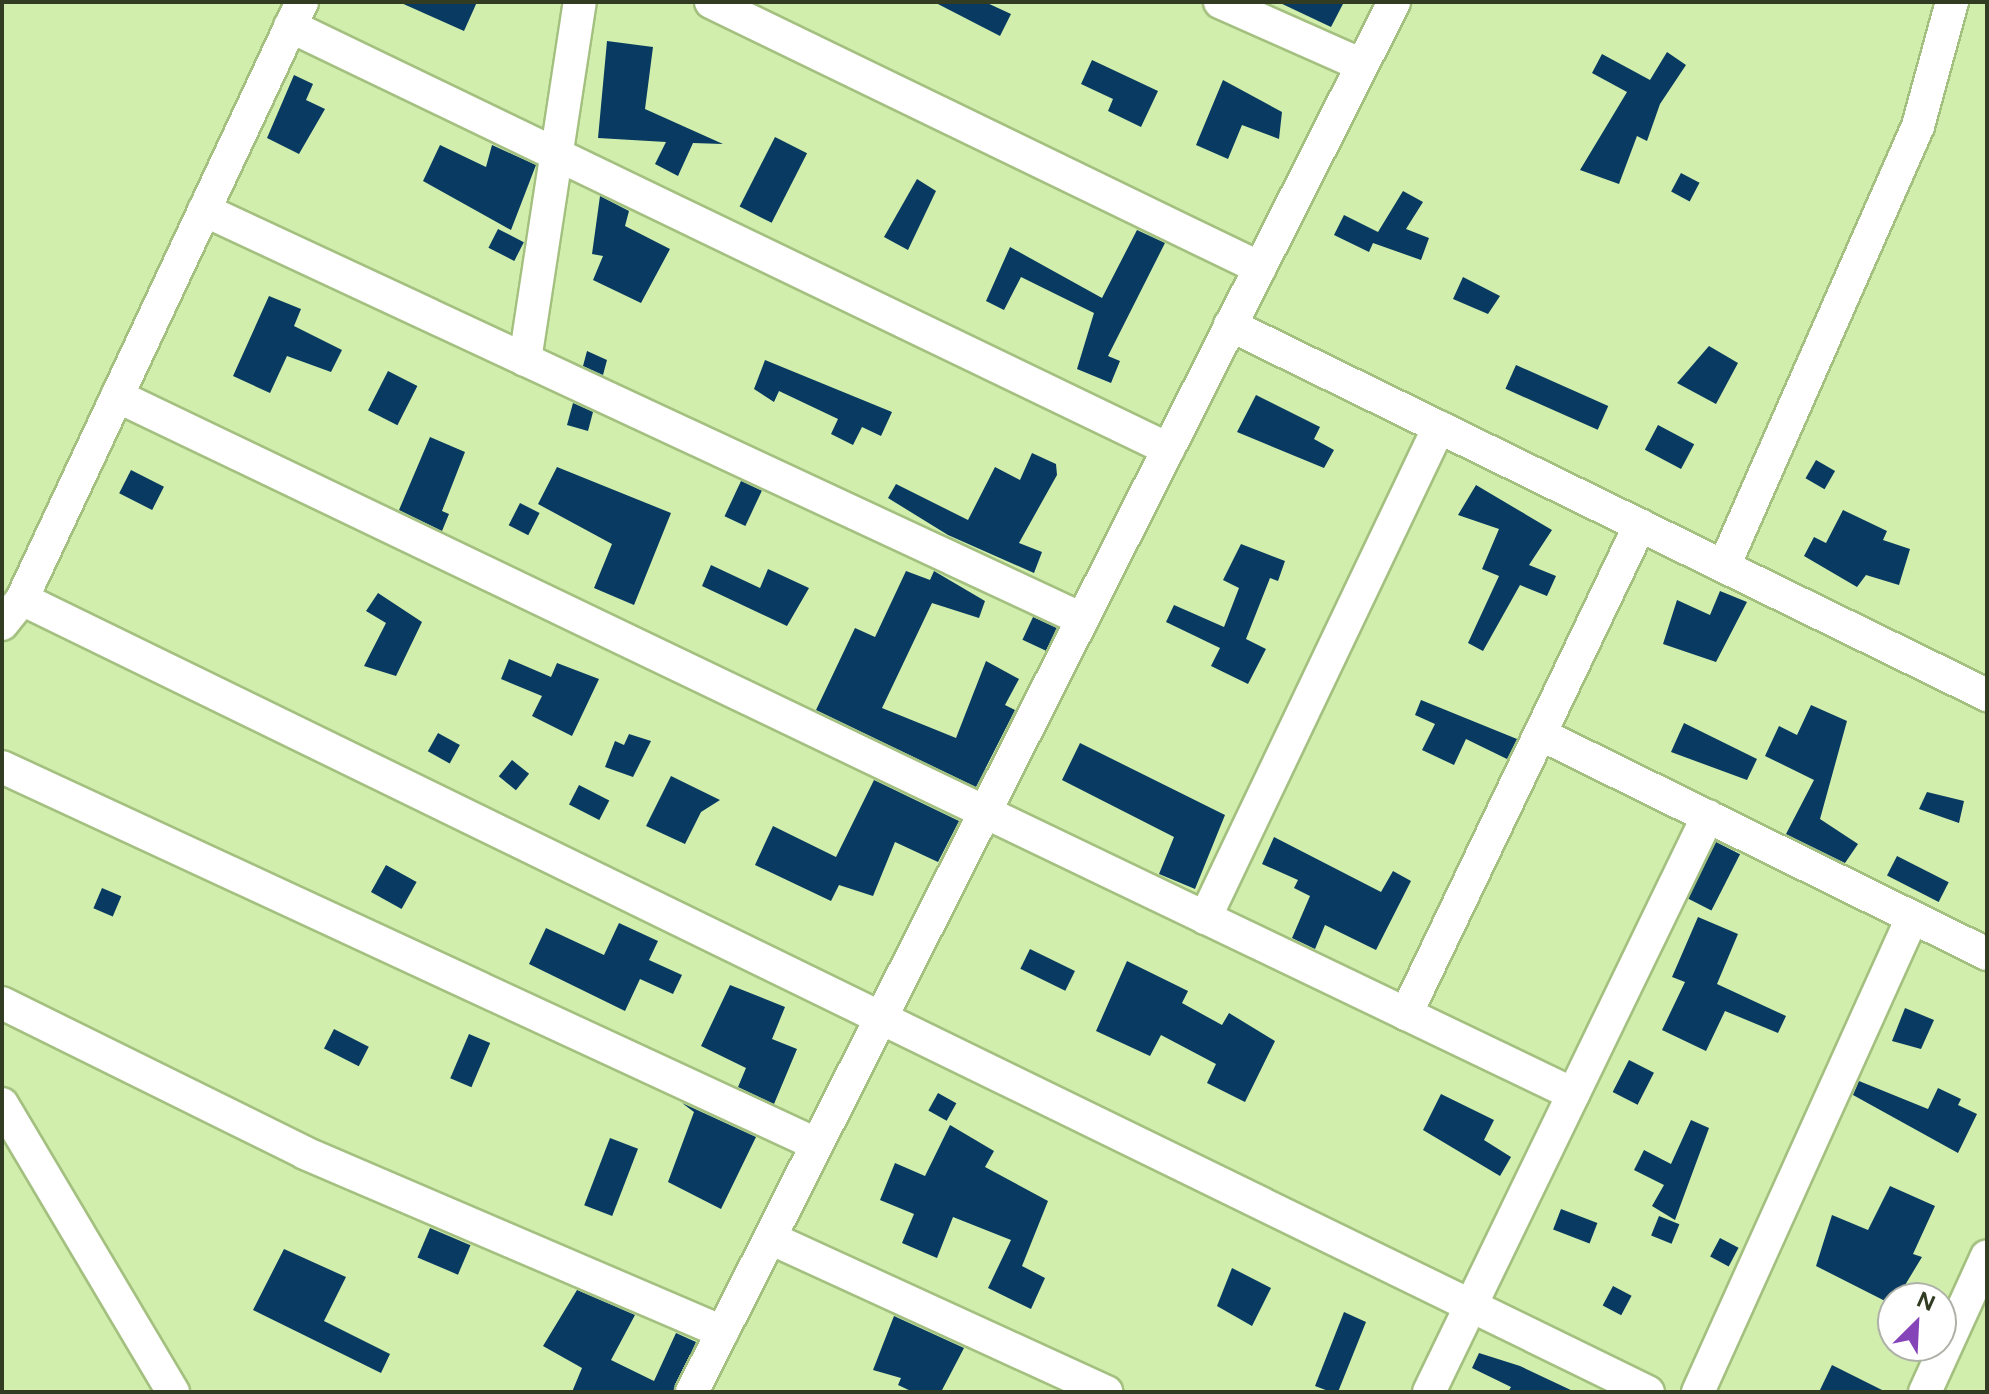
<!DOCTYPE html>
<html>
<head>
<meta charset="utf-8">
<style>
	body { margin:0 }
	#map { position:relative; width:1989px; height:1394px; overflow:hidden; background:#d1eeac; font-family:Figtree,sans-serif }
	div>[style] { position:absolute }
	.building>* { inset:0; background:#093b62; transform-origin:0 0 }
	.roads { filter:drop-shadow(2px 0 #a4c080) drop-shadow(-2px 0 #a4c080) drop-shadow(0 2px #a4c080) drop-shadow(0 -2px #a4c080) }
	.minor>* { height:32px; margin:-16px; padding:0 16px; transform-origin:16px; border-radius:16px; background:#fff }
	span { translate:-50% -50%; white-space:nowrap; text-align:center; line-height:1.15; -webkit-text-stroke:8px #fff; paint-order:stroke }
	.frame { position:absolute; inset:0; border:4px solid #313c22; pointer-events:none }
	.north { position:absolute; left:1877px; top:1282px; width:80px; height:80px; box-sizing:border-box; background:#fff; border:2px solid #adb1a7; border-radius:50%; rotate:24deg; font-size:22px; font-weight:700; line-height:32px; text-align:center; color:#313c22 }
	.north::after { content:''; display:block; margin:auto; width:28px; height:36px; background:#8644b9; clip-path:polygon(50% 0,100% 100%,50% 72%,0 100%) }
</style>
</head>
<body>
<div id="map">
	<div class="building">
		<i style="clip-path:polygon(399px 2px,477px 2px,464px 31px)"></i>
		<i style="clip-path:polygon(934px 2px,985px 2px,1011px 14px,1000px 36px)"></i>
		<i style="clip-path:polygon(1278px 2px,1344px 2px,1331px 27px)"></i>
		<i style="clip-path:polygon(607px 41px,653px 47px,645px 109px,723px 144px,693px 143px,678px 176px,655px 164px,666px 142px,598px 138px)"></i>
		<i style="clip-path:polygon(1667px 52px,1686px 65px,1660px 104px,1647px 141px,1637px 136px,1619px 184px,1580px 170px,1627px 92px,1592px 73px,1602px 54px,1650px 80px)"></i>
		<i style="clip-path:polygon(1092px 60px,1158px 91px,1141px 127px,1108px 111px,1113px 99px,1081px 84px)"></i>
		<i style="clip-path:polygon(294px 75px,313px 84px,306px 100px,325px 109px,299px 154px,267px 138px)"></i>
		<i style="clip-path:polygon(1223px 80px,1282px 112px,1279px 139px,1242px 125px,1228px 159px,1196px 145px)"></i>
		<i style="left:775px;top:137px;width:36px;height:78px;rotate:27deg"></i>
		<i style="clip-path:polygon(440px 145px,486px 167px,492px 145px,536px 165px,511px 230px,423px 181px)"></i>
		<i style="left:1681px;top:173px;width:21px;height:21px;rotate:28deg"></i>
		<i style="clip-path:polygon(917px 179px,936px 191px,908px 250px,884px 237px)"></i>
		<i style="clip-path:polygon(1403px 191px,1423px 202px,1406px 229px,1429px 238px,1421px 260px,1373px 243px,1369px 252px,1334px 235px,1344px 215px,1378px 232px)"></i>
		<i style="clip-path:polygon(600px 196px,629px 211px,625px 226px,670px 249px,641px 303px,593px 280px,603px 256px,592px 254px)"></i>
		<i style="left:498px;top:229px;width:29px;height:21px;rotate:27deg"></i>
		<i style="clip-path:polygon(1137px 230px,1165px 243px,1108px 356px,1120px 361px,1111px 383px,1077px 369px,1094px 313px,1021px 277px,1004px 310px,986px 301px,1010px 247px,1102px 298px)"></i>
		<i style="clip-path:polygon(1463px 277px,1500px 296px,1488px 314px,1453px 299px)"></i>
		<i style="clip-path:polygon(269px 296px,301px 309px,294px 326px,342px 350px,331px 372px,287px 356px,270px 393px,233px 376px)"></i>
		<i style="clip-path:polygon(1709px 346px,1738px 363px,1716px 404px,1677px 383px)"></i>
		<i style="clip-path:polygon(587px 351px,607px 360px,603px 375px,583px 366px)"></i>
		<i style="clip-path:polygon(765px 360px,892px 412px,881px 436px,862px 427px,853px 445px,831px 434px,838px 419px,779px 391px,774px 402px,754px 389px)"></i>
		<i style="left:1516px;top:365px;width:101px;height:26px;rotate:24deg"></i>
		<i style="left:388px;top:371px;width:33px;height:44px;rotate:27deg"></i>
		<i style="clip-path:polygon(1256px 395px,1320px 427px,1314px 439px,1334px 450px,1324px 468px,1237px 432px)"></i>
		<i style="clip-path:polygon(573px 403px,593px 412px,588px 431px,567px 425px)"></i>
		<i style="left:1658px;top:425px;width:41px;height:28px;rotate:28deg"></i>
		<i style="clip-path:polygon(430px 437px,465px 452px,442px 511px,449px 514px,442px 531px,399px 510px)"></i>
		<i style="clip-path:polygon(1032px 453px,1056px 464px,1057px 475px,1019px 543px,1042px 552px,1034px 573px,948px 535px,888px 498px,896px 484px,968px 520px,995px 467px,1020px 480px)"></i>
		<i style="left:1816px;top:460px;width:22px;height:21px;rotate:30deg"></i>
		<i style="clip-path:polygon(557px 467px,671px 513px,634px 605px,594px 588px,612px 544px,538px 504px)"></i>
		<i style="left:131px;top:470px;width:37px;height:26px;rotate:27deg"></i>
		<i style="left:741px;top:481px;width:23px;height:39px;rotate:25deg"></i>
		<i style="clip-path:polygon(1476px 485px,1552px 530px,1529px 565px,1556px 576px,1547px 596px,1520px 585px,1483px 651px,1468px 643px,1499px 576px,1482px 569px,1499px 529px,1458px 515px)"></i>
		<i style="left:520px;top:503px;width:22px;height:25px;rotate:27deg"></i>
		<i style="clip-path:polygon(1843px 510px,1887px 531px,1883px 540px,1910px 549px,1899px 585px,1866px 575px,1857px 587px,1804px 556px,1814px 537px,1826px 543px)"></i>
		<i style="clip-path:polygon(1241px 544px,1285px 561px,1278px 581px,1270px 578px,1246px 639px,1266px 649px,1248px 684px,1211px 666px,1220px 648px,1166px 622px,1174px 605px,1224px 627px,1239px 588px,1223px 580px)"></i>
		<i style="clip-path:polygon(711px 565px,760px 588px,768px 569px,809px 588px,787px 626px,702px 586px)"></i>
		<i style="clip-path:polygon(906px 571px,930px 580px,934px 571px,985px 601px,979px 618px,932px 603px,882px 708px,956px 738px,986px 661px,1019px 679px,1005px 705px,1015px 710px,976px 787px,816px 710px,855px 628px,875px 637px)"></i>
		<i style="clip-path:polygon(1720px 591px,1747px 602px,1716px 662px,1663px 644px,1677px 600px,1710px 615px)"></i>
		<i style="clip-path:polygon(378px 593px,422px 622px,396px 676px,364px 666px,386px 623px,366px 611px)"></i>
		<i style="left:1033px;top:617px;width:26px;height:25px;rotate:25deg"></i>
		<i style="clip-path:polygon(509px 659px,551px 677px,557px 663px,599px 679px,572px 736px,532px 716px,542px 696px,501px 679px)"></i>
		<i style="clip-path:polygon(1421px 700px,1517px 739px,1507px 759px,1466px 739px,1454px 765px,1422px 750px,1435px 724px,1415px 715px)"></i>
		<i style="clip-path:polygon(1811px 705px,1847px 721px,1820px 819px,1858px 844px,1845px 863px,1786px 834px,1814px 780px,1765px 756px,1779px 726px,1797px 735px)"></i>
		<i style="clip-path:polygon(1684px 723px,1757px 759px,1747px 780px,1671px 752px)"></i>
		<i style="left:438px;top:733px;width:25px;height:21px;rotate:29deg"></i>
		<i style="clip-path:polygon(629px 734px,651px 741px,633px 777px,605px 767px,615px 741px,624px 745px)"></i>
		<i style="clip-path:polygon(1080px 743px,1225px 815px,1195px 889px,1159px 874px,1174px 837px,1062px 780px)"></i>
		<i style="left:512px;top:760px;width:22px;height:21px;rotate:39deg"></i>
		<i style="clip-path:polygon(671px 776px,720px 800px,701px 812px,685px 844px,646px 826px)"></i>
		<i style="clip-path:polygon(874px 780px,959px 821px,938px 862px,895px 842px,873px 896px,839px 885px,831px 901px,755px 865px,773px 826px,836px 857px)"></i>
		<i style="left:579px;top:785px;width:34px;height:22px;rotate:27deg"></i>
		<i style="clip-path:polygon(1927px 792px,1964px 801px,1959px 823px,1919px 809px)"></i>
		<i style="clip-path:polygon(1274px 837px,1381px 892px,1393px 871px,1411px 881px,1376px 950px,1325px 925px,1315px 949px,1292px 938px,1310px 896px,1294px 888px,1298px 880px,1262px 864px)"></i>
		<i style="left:1716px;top:842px;width:27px;height:63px;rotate:27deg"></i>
		<i style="left:1897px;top:856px;width:58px;height:22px;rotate:27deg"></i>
		<i style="left:386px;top:865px;width:35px;height:31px;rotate:29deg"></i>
		<i style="left:102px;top:888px;width:21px;height:22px;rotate:23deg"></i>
		<i style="clip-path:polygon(1698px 917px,1738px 934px,1717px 984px,1786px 1016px,1778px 1033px,1725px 1011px,1706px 1051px,1662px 1030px,1685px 982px,1672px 977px)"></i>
		<i style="clip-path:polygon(619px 923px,658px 941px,649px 960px,682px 975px,673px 994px,640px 979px,625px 1011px,529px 964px,546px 928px,604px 955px)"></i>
		<i style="left:1030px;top:949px;width:50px;height:22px;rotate:26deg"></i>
		<i style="clip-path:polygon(1127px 961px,1188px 991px,1182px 1003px,1222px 1025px,1229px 1013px,1275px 1041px,1245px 1102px,1207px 1083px,1216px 1064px,1161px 1035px,1150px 1056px,1096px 1031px)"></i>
		<i style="clip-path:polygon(730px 985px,785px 1007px,772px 1039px,797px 1049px,774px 1104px,738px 1087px,746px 1068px,701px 1046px)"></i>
		<i style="clip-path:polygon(1905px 1008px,1934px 1020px,1921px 1049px,1892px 1041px)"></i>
		<i style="left:334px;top:1029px;width:39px;height:22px;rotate:27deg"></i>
		<i style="left:469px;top:1034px;width:23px;height:48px;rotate:23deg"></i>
		<i style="left:1629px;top:1060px;width:28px;height:36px;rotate:27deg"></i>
		<i style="clip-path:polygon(1859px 1081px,1928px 1109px,1938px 1088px,1961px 1099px,1958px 1105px,1977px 1114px,1958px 1153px,1853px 1095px)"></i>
		<i style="left:938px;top:1093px;width:21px;height:20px;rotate:29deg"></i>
		<i style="clip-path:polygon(1441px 1094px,1494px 1120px,1484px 1140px,1511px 1157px,1500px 1176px,1423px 1130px)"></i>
		<i style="clip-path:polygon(682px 1103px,756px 1137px,721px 1209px,668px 1182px,694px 1112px)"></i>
		<i style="clip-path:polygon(1691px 1120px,1709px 1128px,1675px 1220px,1652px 1206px,1664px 1185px,1634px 1170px,1644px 1150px,1671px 1164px)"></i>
		<i style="clip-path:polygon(950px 1125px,994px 1151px,985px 1167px,1048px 1201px,1022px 1266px,1045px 1278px,1031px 1309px,988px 1288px,1011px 1240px,953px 1217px,937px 1258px,902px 1243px,914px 1214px,880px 1200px,895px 1163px,925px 1176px)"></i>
		<i style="left:610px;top:1138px;width:30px;height:72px;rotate:21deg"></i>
		<i style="clip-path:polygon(1890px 1186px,1935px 1206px,1913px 1254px,1922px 1257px,1893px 1305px,1816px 1266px,1832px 1215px,1868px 1230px)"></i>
		<i style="left:1561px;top:1209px;width:39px;height:22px;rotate:21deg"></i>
		<i style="left:1659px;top:1216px;width:22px;height:21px;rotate:22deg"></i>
		<i style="left:430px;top:1228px;width:44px;height:32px;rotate:23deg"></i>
		<i style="left:1720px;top:1238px;width:21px;height:21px;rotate:28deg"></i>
		<i style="clip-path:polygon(284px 1249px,346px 1277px,324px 1321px,390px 1354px,381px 1373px,253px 1310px)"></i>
		<i style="clip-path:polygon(1232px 1268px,1271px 1288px,1252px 1326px,1217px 1306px)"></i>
		<i style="left:1613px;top:1286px;width:21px;height:22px;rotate:28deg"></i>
		<i style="clip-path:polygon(577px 1290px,635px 1315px,611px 1360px,654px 1381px,676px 1333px,696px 1342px,673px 1392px,572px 1392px,582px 1368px,543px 1346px)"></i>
		<i style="clip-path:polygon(1344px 1312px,1366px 1322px,1338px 1392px,1331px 1392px,1315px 1386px)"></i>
		<i style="clip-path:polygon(894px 1316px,964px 1348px,941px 1392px,913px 1392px,898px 1385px,901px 1378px,873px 1370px)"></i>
		<i style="clip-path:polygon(1479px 1353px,1520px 1366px,1575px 1392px,1508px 1392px,1511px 1387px,1472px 1368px)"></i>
		<i style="clip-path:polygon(1832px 1365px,1886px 1392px,1819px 1392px)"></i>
	</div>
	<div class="roads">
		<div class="minor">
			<i style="left:302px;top:2px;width:659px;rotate:115.13deg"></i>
			<i style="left:22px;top:599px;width:1809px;rotate:26deg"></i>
			<i style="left:711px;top:2px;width:610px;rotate:25.85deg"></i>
			<i style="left:1220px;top:2px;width:155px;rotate:23.9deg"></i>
			<i style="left:290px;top:26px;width:975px;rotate:25.72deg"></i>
			<i style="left:204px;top:210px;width:969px;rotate:24.98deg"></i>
			<i style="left:1230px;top:325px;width:843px;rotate:26.05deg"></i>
			<i style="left:525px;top:360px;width:362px;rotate:-81.3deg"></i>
			<i style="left:117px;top:396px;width:1615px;rotate:25.61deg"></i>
			<i style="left:1724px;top:566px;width:481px;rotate:-66.2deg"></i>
			<i style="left:1918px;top:126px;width:129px;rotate:-74.7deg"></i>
			<i style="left:2px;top:624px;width:32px;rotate:-51deg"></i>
			<i style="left:1540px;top:734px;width:498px;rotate:26.2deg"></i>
			<i style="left:2px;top:767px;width:897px;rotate:24.85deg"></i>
			<i style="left:1205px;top:918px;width:544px;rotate:-64.52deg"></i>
			<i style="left:2px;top:1003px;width:338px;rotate:26.3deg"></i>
			<i style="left:305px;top:1153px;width:454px;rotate:23.2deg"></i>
			<i style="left:1406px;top:1014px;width:542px;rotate:-64.43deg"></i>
			<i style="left:2px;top:1104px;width:335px;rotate:59.3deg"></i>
			<i style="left:770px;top:1238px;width:370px;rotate:24.6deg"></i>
			<i style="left:692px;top:1392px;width:1557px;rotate:-63.2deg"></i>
			<i style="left:1429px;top:1392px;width:640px;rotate:-64.16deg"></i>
			<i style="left:1698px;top:1392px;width:520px;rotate:-65.7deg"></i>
			<i style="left:1925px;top:1392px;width:149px;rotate:-65.5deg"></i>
		</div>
	</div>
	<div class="frame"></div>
	<div class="north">N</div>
</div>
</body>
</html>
